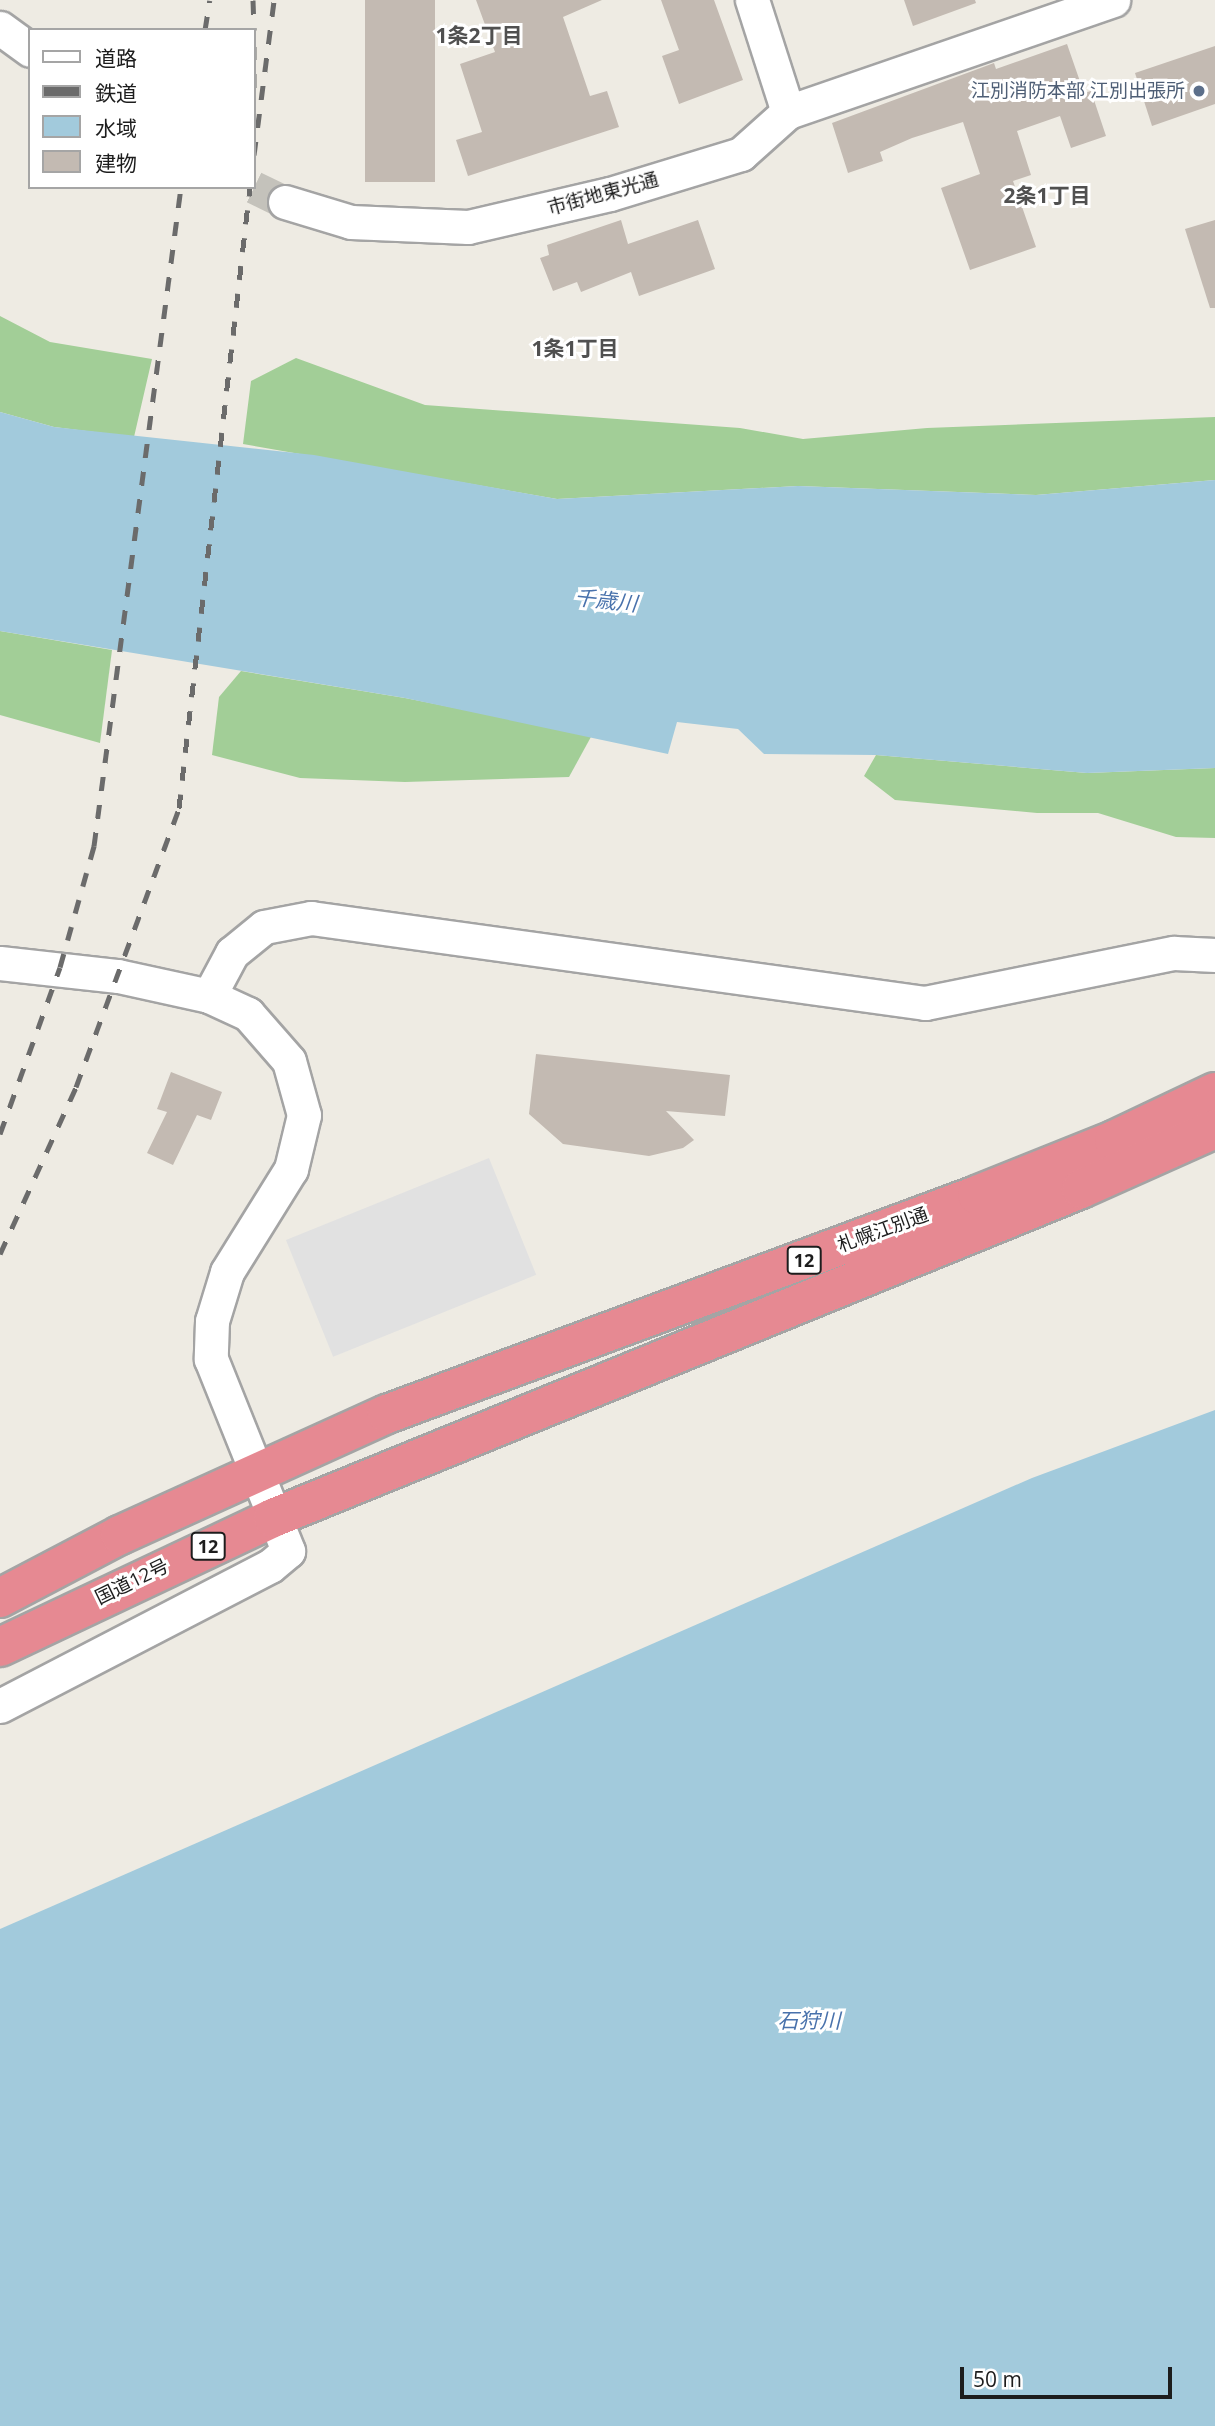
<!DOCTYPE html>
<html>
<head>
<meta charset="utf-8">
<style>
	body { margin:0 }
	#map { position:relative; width:1215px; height:2426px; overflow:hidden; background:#eeebe3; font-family:"Open Sans","Noto Sans JP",sans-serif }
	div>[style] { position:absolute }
	.forest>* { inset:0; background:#a2ce97 }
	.parking>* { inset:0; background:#e1e1e1; transform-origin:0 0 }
	.water>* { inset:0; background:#a2cadc }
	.building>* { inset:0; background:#c3bab2; transform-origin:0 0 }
	.minor-tunnel>* { height:33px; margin-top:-16.5px; transform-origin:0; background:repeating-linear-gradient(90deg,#c4c2bb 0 33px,transparent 0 50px) }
	.roads { filter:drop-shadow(2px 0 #a4a4a4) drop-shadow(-2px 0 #a4a4a4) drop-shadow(0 2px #a4a4a4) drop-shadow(0 -2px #a4a4a4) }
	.minor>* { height:33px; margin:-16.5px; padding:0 16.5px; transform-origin:16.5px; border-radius:16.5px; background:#fff }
	.highway>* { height:38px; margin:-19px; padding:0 19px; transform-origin:19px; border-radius:19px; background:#e68992 }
	.rail>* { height:5px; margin-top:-2.5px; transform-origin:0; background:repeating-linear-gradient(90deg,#6b6b6b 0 14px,transparent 0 28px) }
	.dots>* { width:19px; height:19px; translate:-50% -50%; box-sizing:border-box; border:4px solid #fff; border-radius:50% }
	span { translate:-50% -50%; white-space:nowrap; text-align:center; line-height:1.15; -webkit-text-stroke:6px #fff; paint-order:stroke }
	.shield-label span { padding:2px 5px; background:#fff; border:2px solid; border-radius:5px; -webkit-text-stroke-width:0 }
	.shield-label { font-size:18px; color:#1d1d1d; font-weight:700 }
	.service-label { font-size:19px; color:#4e5e75 }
	.right { translate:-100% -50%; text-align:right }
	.street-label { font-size:19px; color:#1d1d1d }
	.neighbourhood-label { font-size:21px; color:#505050; font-weight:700 }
	.water-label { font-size:21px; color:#4972ac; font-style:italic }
	.legend { position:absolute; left:28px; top:28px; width:228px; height:161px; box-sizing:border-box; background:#fff; border:2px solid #a5a5a5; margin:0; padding:9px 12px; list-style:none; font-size:21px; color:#1d1d1d }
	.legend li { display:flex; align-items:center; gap:14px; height:35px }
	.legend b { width:35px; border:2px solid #a5a5a5 }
	.scale { position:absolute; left:960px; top:2367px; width:212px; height:32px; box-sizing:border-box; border:4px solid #1d1d1d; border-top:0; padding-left:9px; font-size:21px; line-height:24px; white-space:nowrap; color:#1d1d1d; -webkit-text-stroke:5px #fff; paint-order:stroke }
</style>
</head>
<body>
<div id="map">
	<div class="forest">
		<i style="clip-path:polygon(0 316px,50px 342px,152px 359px,134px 437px,54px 427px,0 412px)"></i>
		<i style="clip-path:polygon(296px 358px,425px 405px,740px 428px,803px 439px,927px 428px,1215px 417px,1215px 480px,1036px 495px,798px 486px,557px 499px,243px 444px,251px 381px)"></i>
		<i style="clip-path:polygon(0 631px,112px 650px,100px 743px,0 715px)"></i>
		<i style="clip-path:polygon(241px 671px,405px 698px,592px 735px,569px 777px,405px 782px,300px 778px,212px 755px,219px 697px)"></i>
		<i style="clip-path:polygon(876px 755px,1087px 773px,1215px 768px,1215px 838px,1176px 837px,1098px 813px,1037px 813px,895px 800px,864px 776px)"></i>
	</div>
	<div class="parking">
		<i style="left:489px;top:1158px;width:126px;height:219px;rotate:68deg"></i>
	</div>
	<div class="water">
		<i style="clip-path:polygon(0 412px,54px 427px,314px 455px,557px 499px,798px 486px,1036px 495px,1215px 480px,1215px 768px,1087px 773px,876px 755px,764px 754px,738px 729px,677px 722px,668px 754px,405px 698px,0 631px)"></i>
		<i style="clip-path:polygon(1215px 1410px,1215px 2426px,0 2426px,0 1929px,1032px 1478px)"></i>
	</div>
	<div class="building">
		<i style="left:365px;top:0;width:70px;height:182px"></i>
		<i style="clip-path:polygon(476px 0,602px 0,563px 17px,590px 96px,607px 91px,619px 127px,468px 176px,456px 140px,482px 132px,460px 64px,495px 52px)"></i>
		<i style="clip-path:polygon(661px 0,714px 0,743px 80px,679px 104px,662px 56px,679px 50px)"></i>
		<i style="clip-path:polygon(904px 0,975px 0,976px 3px,913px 26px)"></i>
		<i style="clip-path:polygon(1067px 44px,1084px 93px,1091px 91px,1106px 136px,1071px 148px,1060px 116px,1017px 131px,1031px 175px,1013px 181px,1036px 247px,970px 270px,941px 188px,980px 174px,963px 122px,912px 138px,880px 152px,883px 161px,848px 173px,832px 123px,994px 63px,996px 69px)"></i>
		<i style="clip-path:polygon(1215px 46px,1215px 104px,1152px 126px,1135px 73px)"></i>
		<i style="clip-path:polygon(621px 220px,628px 244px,698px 220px,715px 269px,639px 296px,631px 272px,581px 292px,577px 282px,553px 291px,540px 258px,549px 255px,547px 245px)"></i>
		<i style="clip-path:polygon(1215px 220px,1215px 308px,1210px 308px,1185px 229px)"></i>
		<i style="clip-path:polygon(536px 1054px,730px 1075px,725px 1116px,666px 1111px,694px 1140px,683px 1148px,649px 1156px,563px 1144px,529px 1114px)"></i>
		<i style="clip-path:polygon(171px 1072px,222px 1092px,211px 1120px,197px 1115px,173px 1165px,147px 1153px,167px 1112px,157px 1109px)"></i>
	</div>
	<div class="minor-tunnel">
		<i style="left:254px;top:187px;width:34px;rotate:26deg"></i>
	</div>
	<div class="roads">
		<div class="minor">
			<i style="left:0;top:28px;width:37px;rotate:36deg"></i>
			<i style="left:788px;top:112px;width:344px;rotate:-19deg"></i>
			<i style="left:285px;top:202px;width:69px;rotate:16.9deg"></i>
			<i style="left:351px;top:222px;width:117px;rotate:2.4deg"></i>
			<i style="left:468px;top:227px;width:146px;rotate:-13.1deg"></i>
			<i style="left:610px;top:194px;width:137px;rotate:-17deg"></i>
			<i style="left:741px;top:154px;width:63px;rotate:-41.8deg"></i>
			<i style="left:788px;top:112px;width:118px;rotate:-107.8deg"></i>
			<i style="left:0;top:963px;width:119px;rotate:6.3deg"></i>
			<i style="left:118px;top:976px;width:93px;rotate:12.4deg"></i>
			<i style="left:209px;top:996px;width:43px;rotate:24.8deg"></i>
			<i style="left:248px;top:1014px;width:62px;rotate:48.9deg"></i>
			<i style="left:289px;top:1061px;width:56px;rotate:74.5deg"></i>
			<i style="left:304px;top:1115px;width:56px;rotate:103.5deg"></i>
			<i style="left:291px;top:1169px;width:121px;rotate:121.9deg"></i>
			<i style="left:227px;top:1272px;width:51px;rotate:107deg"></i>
			<i style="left:212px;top:1321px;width:38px;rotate:92deg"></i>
			<i style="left:211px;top:1359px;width:207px;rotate:68.1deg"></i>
			<i style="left:288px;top:1551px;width:23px;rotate:140deg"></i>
			<i style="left:270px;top:1566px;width:304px;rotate:152.6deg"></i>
			<i style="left:209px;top:996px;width:49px;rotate:-61.9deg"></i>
			<i style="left:232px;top:953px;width:41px;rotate:-39.1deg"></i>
			<i style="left:264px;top:927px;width:48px;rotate:-10.8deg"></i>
			<i style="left:311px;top:918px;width:620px;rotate:7.88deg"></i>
			<i style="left:925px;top:1003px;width:254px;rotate:-11.4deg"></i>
			<i style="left:1174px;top:953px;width:41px;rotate:2.8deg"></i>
		</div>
		<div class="highway">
			<i style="left:0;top:1598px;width:136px;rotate:-27.7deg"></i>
			<i style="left:120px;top:1535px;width:293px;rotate:-24.4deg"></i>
			<i style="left:387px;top:1414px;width:629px;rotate:-20.36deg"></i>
			<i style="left:977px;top:1195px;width:148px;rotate:-21.9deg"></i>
			<i style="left:1114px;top:1140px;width:112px;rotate:-25.4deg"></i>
			<i style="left:0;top:1647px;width:302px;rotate:-25.3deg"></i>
			<i style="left:273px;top:1518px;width:872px;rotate:-22.16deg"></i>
			<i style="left:1081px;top:1189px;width:147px;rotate:-24.1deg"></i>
		</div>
	</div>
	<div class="rail">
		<i style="left:253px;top:0;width:30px;rotate:88deg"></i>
		<i style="left:205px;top:30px;width:30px;rotate:-81deg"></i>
		<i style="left:254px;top:46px;width:46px;rotate:90deg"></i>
		<i style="left:254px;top:155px;width:156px;rotate:-82.6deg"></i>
		<i style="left:0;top:1134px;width:177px;rotate:-70.2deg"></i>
		<i style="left:60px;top:967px;width:126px;rotate:-74.3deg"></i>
		<i style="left:94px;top:846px;width:665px;rotate:-82.48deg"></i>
		<i style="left:0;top:1254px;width:183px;rotate:-65.5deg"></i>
		<i style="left:76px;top:1087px;width:297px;rotate:-69.7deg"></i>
		<i style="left:179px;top:808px;width:625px;rotate:-83.48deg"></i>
	</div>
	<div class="dots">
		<i style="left:1199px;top:91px;background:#5c6f8a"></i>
	</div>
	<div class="shield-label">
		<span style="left:804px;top:1260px">12</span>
		<span style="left:208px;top:1546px">12</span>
	</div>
	<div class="service-label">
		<span class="right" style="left:1185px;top:91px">江別消防本部 江別出張所</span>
	</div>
	<div class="street-label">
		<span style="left:603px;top:194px;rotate:-15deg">市街地東光通</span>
		<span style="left:883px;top:1230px;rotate:-20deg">札幌江別通</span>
		<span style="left:132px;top:1582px;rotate:-26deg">国道12号</span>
	</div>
	<div class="neighbourhood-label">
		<span style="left:479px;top:35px">1条2丁目</span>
		<span style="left:1047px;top:195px">2条1丁目</span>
		<span style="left:575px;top:348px">1条1丁目</span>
	</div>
	<div class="water-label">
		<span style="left:606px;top:600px;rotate:6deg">千歳川</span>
		<span style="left:809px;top:2020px">石狩川</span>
	</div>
	<ul class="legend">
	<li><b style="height:9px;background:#fff"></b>道路</li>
	<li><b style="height:9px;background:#6b6b6b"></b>鉄道</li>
	<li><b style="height:19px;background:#a2cadc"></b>水域</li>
	<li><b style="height:19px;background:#c3bab2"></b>建物</li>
	</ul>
	<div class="scale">50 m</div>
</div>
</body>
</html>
